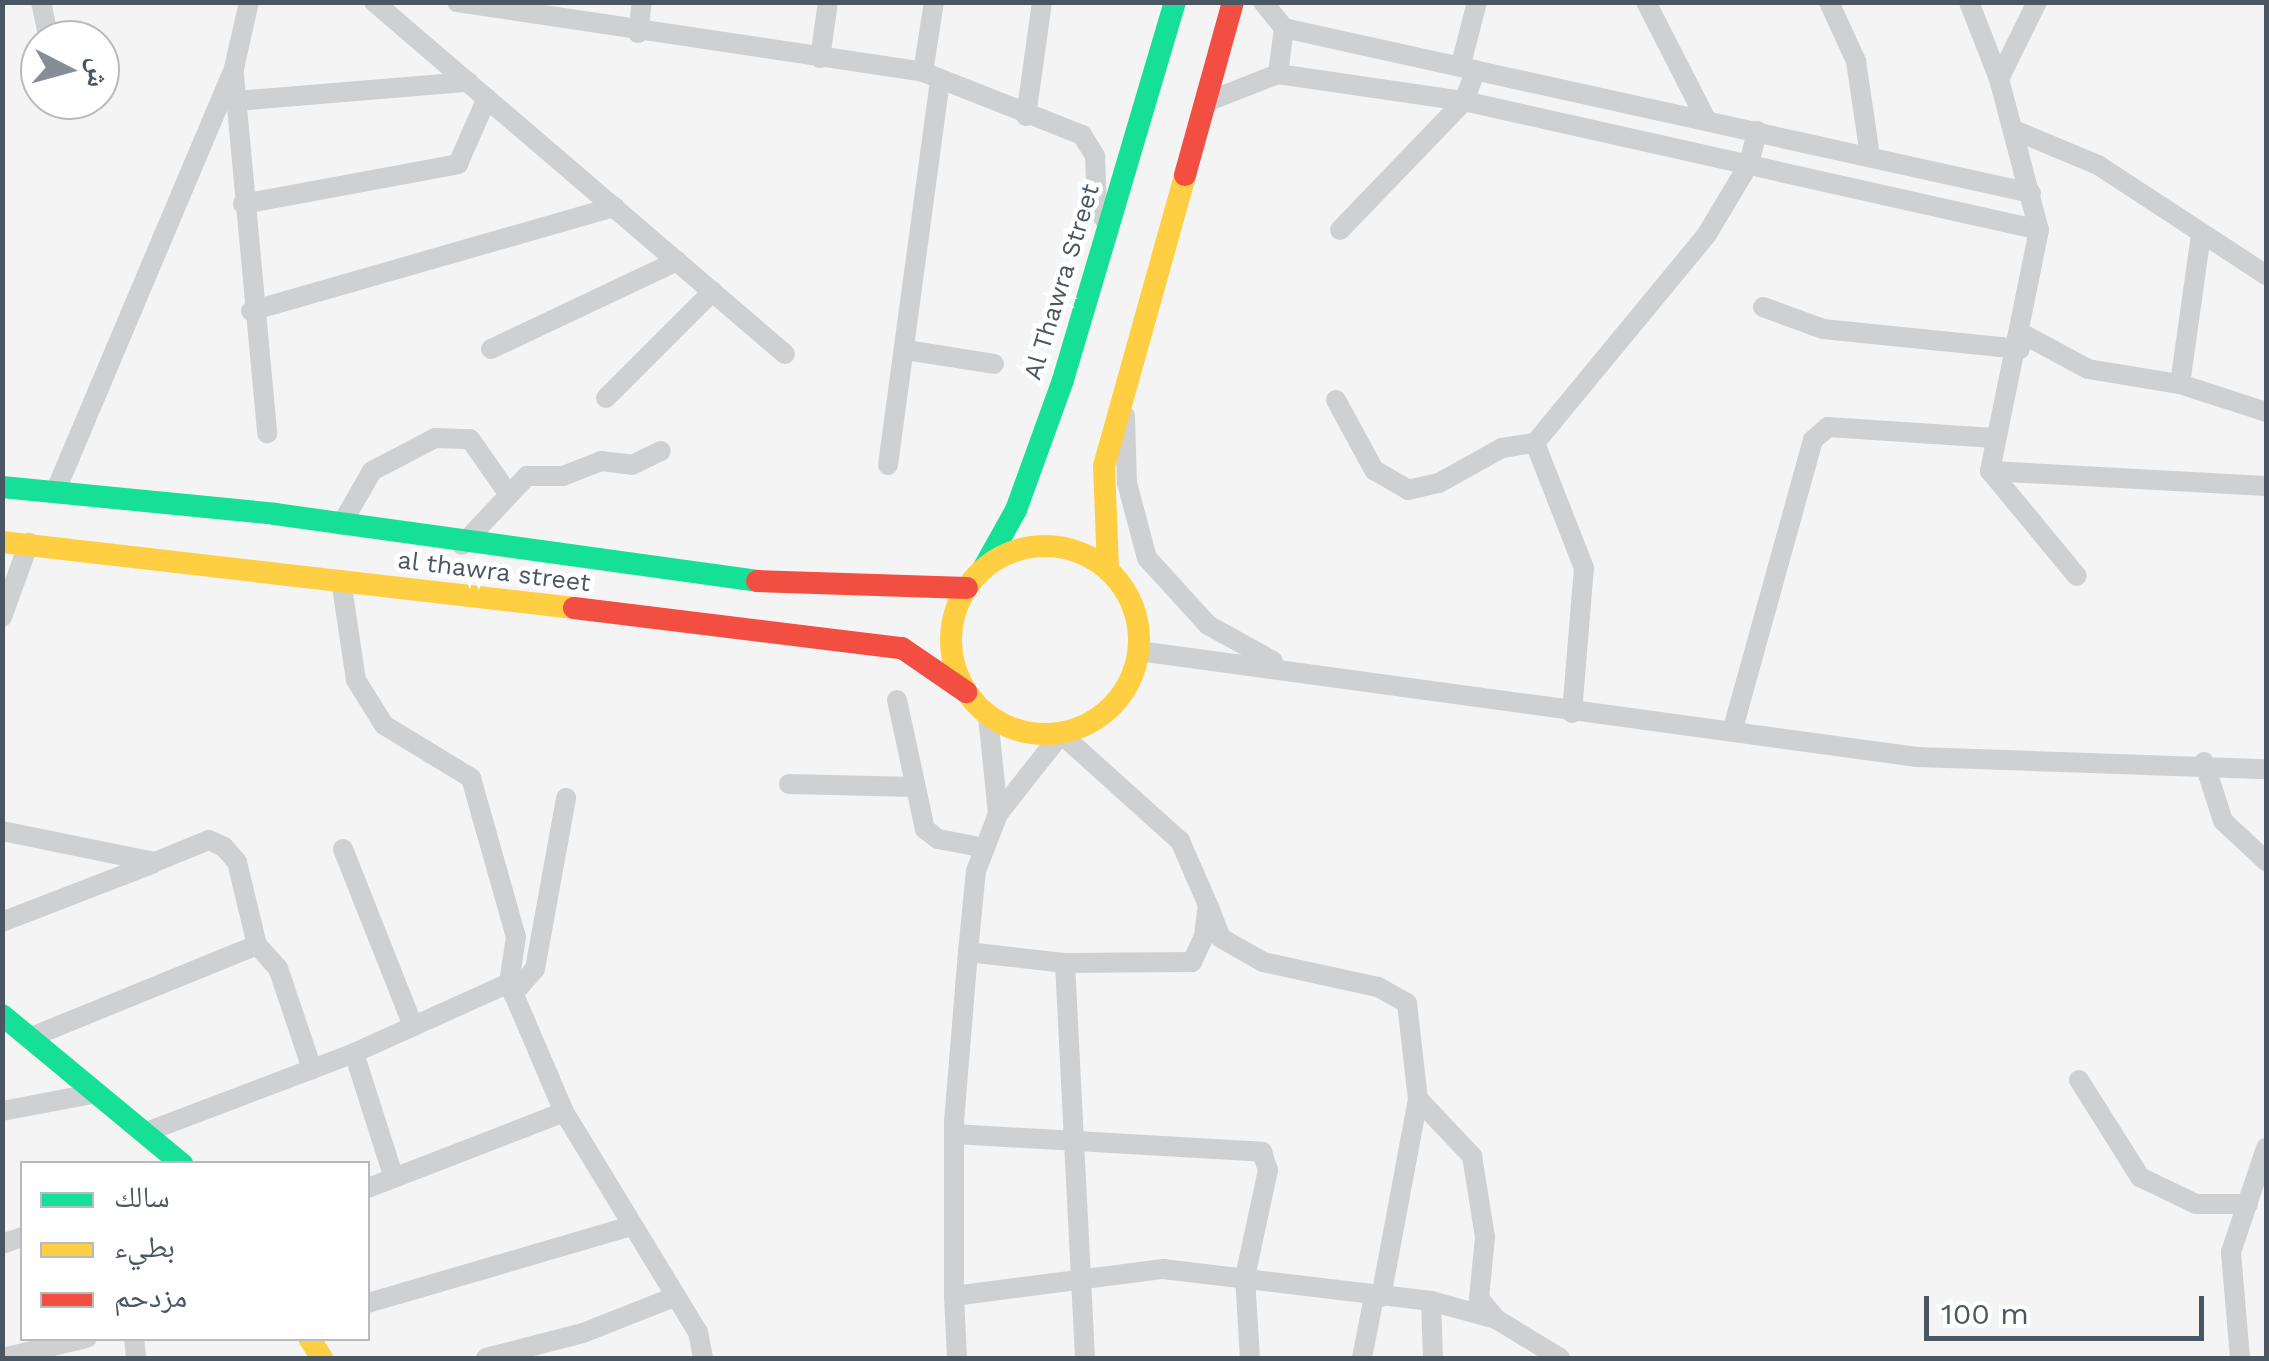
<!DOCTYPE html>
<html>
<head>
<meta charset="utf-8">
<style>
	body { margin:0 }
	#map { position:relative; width:2269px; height:1361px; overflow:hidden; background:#f4f4f4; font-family:"Work Sans","Noto Naskh Arabic",sans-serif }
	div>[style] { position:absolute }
	.street>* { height:20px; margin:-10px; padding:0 10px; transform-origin:10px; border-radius:10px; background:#ced0d2 }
	.fast>* { height:22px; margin:-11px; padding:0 11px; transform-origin:11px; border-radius:11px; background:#16e098 }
	.slow>* { height:22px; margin:-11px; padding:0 11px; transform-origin:11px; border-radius:11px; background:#ffcf43 }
	.slow>.ring { margin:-11px; padding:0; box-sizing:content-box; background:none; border:22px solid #ffcf43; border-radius:50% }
	.jam>* { height:22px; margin:-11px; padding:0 11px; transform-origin:11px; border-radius:11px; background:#f24e42 }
	span { translate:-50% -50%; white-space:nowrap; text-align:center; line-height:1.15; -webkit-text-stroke:9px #fff; paint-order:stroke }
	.street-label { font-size:25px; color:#4a5661 }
	.frame { position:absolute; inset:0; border:5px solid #4a5661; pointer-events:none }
	.legend { position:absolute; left:20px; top:1161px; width:350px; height:180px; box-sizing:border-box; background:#fff; border:2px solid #b7bbc0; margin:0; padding:12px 18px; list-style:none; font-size:30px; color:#4a5661 }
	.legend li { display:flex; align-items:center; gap:20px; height:50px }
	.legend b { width:50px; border:2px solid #b7bbc0 }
	.north { position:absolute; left:20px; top:20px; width:100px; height:100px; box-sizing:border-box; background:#fff; border:2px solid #b7bbc0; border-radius:50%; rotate:96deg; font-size:28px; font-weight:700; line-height:40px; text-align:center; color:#4a5661 }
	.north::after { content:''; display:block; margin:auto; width:35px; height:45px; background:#868d94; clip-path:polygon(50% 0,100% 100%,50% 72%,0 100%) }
	.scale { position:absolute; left:1924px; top:1296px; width:280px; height:45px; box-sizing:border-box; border:5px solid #4a5661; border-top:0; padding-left:12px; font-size:30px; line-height:35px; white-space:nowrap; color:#4a5661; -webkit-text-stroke:8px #fff; paint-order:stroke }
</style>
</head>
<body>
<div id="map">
	<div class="street">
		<i style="left:41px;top:2px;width:39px;rotate:78deg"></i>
		<i style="left:374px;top:2px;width:541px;rotate:40.58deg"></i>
		<i style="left:457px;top:2px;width:471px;rotate:8.5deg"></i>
		<i style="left:923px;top:72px;width:171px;rotate:21.6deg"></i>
		<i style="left:1082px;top:135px;width:25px;rotate:58deg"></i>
		<i style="left:1095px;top:156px;width:53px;rotate:87.8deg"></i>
		<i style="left:1097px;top:209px;width:20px;rotate:53deg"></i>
		<i style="left:1263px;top:2px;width:33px;rotate:51deg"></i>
		<i style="left:1284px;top:28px;width:765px;rotate:12.46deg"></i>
		<i style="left:1646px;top:2px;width:131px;rotate:62.9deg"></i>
		<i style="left:1829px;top:2px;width:65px;rotate:65.4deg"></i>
		<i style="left:1856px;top:61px;width:96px;rotate:81.6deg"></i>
		<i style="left:1969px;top:2px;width:83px;rotate:68.7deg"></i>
		<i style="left:1999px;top:79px;width:156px;rotate:75.2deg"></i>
		<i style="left:2039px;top:230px;width:246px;rotate:101.5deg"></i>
		<i style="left:1990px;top:471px;width:136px;rotate:50.4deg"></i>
		<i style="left:638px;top:33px;width:31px;rotate:-83deg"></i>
		<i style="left:820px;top:58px;width:57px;rotate:-81.9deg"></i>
		<i style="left:1461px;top:64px;width:64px;rotate:-75.5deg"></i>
		<i style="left:923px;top:72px;width:71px;rotate:-81.1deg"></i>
		<i style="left:1278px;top:74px;width:46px;rotate:-82.6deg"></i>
		<i style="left:234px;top:75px;width:360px;rotate:84.7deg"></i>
		<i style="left:1999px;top:79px;width:86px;rotate:-63.7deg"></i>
		<i style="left:236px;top:101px;width:233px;rotate:-4.7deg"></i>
		<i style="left:1204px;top:103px;width:79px;rotate:-21.4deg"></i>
		<i style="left:1278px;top:74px;width:188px;rotate:8.3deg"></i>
		<i style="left:1464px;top:101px;width:589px;rotate:12.64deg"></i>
		<i style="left:1026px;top:116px;width:115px;rotate:-82deg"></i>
		<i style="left:2014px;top:130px;width:91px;rotate:22.6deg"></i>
		<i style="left:2098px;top:165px;width:201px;rotate:33.2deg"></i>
		<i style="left:243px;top:204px;width:219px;rotate:-10.5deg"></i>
		<i style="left:458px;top:164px;width:72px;rotate:-66.3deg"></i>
		<i style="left:1340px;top:230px;width:179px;rotate:-46.1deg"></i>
		<i style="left:1464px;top:101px;width:33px;rotate:-69deg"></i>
		<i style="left:1763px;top:307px;width:64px;rotate:20.1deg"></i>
		<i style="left:1823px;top:329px;width:198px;rotate:5.8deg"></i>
		<i style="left:251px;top:311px;width:378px;rotate:-16deg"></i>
		<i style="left:2023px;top:334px;width:74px;rotate:28.3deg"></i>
		<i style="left:2088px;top:369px;width:93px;rotate:9.3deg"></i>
		<i style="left:2180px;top:384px;width:90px;rotate:18deg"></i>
		<i style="left:491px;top:349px;width:206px;rotate:-25.3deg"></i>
		<i style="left:906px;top:350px;width:89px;rotate:9deg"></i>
		<i style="left:2180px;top:384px;width:150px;rotate:-82deg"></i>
		<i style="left:606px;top:398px;width:151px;rotate:-45deg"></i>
		<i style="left:1336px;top:400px;width:80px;rotate:61.5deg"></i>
		<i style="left:1374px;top:470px;width:39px;rotate:30deg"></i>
		<i style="left:1408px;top:490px;width:32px;rotate:-13deg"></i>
		<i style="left:1439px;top:483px;width:72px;rotate:-29.1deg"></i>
		<i style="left:1502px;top:448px;width:33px;rotate:-9deg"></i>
		<i style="left:1125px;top:416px;width:67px;rotate:88.3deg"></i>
		<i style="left:1127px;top:483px;width:78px;rotate:75.1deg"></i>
		<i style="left:1147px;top:558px;width:91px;rotate:47.7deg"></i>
		<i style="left:1208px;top:625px;width:74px;rotate:29deg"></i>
		<i style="left:888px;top:465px;width:387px;rotate:-82.3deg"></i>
		<i style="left:1990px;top:471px;width:276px;rotate:3.1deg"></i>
		<i style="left:56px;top:490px;width:458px;rotate:-67.1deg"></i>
		<i style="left:234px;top:68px;width:68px;rotate:-77.2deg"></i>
		<i style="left:341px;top:525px;width:62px;rotate:-60.1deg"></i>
		<i style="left:372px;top:471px;width:71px;rotate:-27.6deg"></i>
		<i style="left:435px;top:438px;width:35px;rotate:2deg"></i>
		<i style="left:470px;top:439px;width:68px;rotate:55.1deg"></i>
		<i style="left:462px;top:545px;width:95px;rotate:-46.7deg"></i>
		<i style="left:527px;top:476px;width:36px"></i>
		<i style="left:563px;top:476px;width:41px;rotate:-21.5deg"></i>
		<i style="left:601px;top:461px;width:31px;rotate:7deg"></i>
		<i style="left:632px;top:465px;width:32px;rotate:-26deg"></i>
		<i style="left:341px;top:580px;width:101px;rotate:81.5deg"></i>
		<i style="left:356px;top:680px;width:53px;rotate:58.1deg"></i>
		<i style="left:384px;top:725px;width:102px;rotate:31.3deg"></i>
		<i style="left:471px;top:778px;width:165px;rotate:74.2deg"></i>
		<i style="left:516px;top:937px;width:47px;rotate:98.7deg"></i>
		<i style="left:2px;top:617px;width:79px;rotate:-70deg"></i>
		<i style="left:1139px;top:651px;width:785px;rotate:7.76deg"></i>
		<i style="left:1917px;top:757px;width:349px;rotate:2deg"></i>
		<i style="left:897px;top:700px;width:132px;rotate:77.8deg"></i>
		<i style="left:925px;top:829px;width:16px;rotate:38deg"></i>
		<i style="left:938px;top:839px;width:48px;rotate:10.8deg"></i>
		<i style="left:1572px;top:713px;width:145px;rotate:-85.3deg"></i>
		<i style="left:1584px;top:568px;width:134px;rotate:-111.4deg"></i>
		<i style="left:1535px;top:443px;width:271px;rotate:-50.5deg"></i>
		<i style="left:1707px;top:234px;width:82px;rotate:-59deg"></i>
		<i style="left:1749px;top:164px;width:34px;rotate:-76deg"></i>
		<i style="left:1732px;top:732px;width:303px;rotate:-74.5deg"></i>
		<i style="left:1813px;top:440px;width:20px;rotate:-41deg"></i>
		<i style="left:1828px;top:427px;width:166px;rotate:3.8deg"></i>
		<i style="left:2204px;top:762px;width:62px;rotate:72.1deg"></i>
		<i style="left:2223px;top:821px;width:59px;rotate:42.9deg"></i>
		<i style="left:789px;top:784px;width:125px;rotate:1.4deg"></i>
		<i style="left:2px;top:831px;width:156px;rotate:11.5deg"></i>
		<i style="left:155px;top:862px;width:58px;rotate:-22.2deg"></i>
		<i style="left:209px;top:840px;width:17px;rotate:25deg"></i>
		<i style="left:224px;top:847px;width:20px;rotate:49deg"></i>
		<i style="left:237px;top:862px;width:85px;rotate:76.5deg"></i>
		<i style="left:257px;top:945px;width:31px;rotate:48deg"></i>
		<i style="left:278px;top:968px;width:107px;rotate:71.4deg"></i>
		<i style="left:343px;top:849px;width:190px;rotate:68.4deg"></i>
		<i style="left:1209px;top:907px;width:33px;rotate:69deg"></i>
		<i style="left:1221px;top:938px;width:48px;rotate:29.7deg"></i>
		<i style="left:1263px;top:962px;width:118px;rotate:12.3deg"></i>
		<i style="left:1378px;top:987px;width:33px;rotate:29deg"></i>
		<i style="left:1407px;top:1003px;width:97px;rotate:83.5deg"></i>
		<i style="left:1418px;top:1099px;width:79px;rotate:46.5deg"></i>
		<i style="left:1472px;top:1156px;width:82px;rotate:80.9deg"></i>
		<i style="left:1485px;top:1237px;width:61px;rotate:95.6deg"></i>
		<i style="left:1479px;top:1298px;width:27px;rotate:51deg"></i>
		<i style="left:2px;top:922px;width:163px;rotate:-21.2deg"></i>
		<i style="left:968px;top:952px;width:98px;rotate:6.5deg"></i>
		<i style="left:1065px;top:963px;width:127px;rotate:-0.5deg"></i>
		<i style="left:1192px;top:962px;width:29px;rotate:-65deg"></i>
		<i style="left:1204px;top:936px;width:31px;rotate:-83deg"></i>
		<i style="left:1208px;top:905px;width:70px;rotate:-113.6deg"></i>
		<i style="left:1180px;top:841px;width:160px;rotate:-138deg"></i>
		<i style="left:1061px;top:734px;width:102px;rotate:128.2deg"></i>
		<i style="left:1065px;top:963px;width:396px;rotate:87.1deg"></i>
		<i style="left:513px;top:994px;width:33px;rotate:-49deg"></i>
		<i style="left:535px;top:969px;width:174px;rotate:-79.7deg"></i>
		<i style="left:29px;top:1038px;width:246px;rotate:-22.2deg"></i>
		<i style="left:354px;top:1053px;width:131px;rotate:72.3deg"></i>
		<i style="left:2079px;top:1080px;width:115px;rotate:57.8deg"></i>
		<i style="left:2140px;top:1177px;width:62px;rotate:25.7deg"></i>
		<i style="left:2196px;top:1204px;width:52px"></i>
		<i style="left:2px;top:1111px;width:92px;rotate:-10.7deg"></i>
		<i style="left:149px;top:1131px;width:219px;rotate:-20.8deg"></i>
		<i style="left:354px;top:1053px;width:170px;rotate:-24.3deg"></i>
		<i style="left:509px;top:983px;width:140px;rotate:66.9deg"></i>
		<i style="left:564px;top:1112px;width:258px;rotate:58.7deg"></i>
		<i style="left:698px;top:1332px;width:26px;rotate:79deg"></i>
		<i style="left:954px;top:1134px;width:309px;rotate:3.3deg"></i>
		<i style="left:1262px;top:1152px;width:19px;rotate:72deg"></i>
		<i style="left:1268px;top:1170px;width:109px;rotate:102.1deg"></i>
		<i style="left:1245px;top:1277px;width:81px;rotate:86.5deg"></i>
		<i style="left:368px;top:1188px;width:210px;rotate:-21.2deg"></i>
		<i style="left:2px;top:1244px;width:21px;rotate:-19deg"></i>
		<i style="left:954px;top:1296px;width:174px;rotate:-90deg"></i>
		<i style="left:954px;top:1122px;width:171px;rotate:-85.3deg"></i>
		<i style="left:968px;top:952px;width:81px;rotate:-84.4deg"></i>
		<i style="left:976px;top:871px;width:61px;rotate:-68.9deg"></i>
		<i style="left:998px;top:814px;width:99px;rotate:-95.8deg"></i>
		<i style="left:1381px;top:1297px;width:201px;rotate:-79.4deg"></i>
		<i style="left:1431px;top:1301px;width:57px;rotate:88deg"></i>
		<i style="left:368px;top:1303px;width:271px;rotate:-16.3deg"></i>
		<i style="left:134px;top:1338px;width:20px;rotate:84deg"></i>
		<i style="left:2px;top:1358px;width:87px;rotate:-13.2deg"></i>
		<i style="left:486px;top:1358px;width:100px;rotate:-14.5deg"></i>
		<i style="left:583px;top:1333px;width:98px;rotate:-21.6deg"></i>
		<i style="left:957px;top:1358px;width:62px;rotate:-92.8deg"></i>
		<i style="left:954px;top:1296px;width:211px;rotate:-7.4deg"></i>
		<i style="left:1163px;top:1269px;width:270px;rotate:6.8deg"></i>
		<i style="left:1431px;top:1301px;width:67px;rotate:15.5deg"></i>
		<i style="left:1496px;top:1319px;width:75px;rotate:31.4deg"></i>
		<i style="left:1362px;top:1358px;width:63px;rotate:-79deg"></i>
		<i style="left:2240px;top:1358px;width:106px;rotate:-94.9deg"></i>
		<i style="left:2231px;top:1252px;width:110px;rotate:-71.4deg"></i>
	</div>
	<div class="fast">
		<i style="left:2px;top:487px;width:274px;rotate:5.6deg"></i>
		<i style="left:275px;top:514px;width:487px;rotate:7.9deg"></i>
		<i style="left:983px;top:569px;width:68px;rotate:-60.8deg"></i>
		<i style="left:1016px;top:510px;width:138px;rotate:-70.1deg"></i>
		<i style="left:1063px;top:380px;width:394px;rotate:-73.5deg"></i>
		<i style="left:2px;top:1015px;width:234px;rotate:39.6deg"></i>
	</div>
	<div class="slow">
		<i style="left:2px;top:542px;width:576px;rotate:6.58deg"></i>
		<i class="ring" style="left:951px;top:546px;width:166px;height:166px"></i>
		<i style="left:1108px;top:569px;width:103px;rotate:-92.2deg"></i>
		<i style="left:1104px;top:466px;width:302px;rotate:-74.4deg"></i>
		<i style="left:309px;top:1338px;width:24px;rotate:57deg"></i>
	</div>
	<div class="jam">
		<i style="left:1185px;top:175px;width:180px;rotate:-74.5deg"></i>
		<i style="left:757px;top:581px;width:210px;rotate:1.9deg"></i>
		<i style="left:574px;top:608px;width:330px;rotate:7deg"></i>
		<i style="left:902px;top:648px;width:78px;rotate:34.5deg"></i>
	</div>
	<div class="street-label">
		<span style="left:1062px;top:282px;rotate:-73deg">Al Thawra Street</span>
		<span style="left:494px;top:572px;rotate:7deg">al thawra street</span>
	</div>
	<div class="frame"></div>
	<ul class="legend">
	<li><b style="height:12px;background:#16e098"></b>سالك</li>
	<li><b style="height:12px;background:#ffcf43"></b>بطيء</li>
	<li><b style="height:12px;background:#f24e42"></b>مزدحم</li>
	</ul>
	<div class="north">ش</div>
	<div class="scale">100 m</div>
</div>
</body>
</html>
